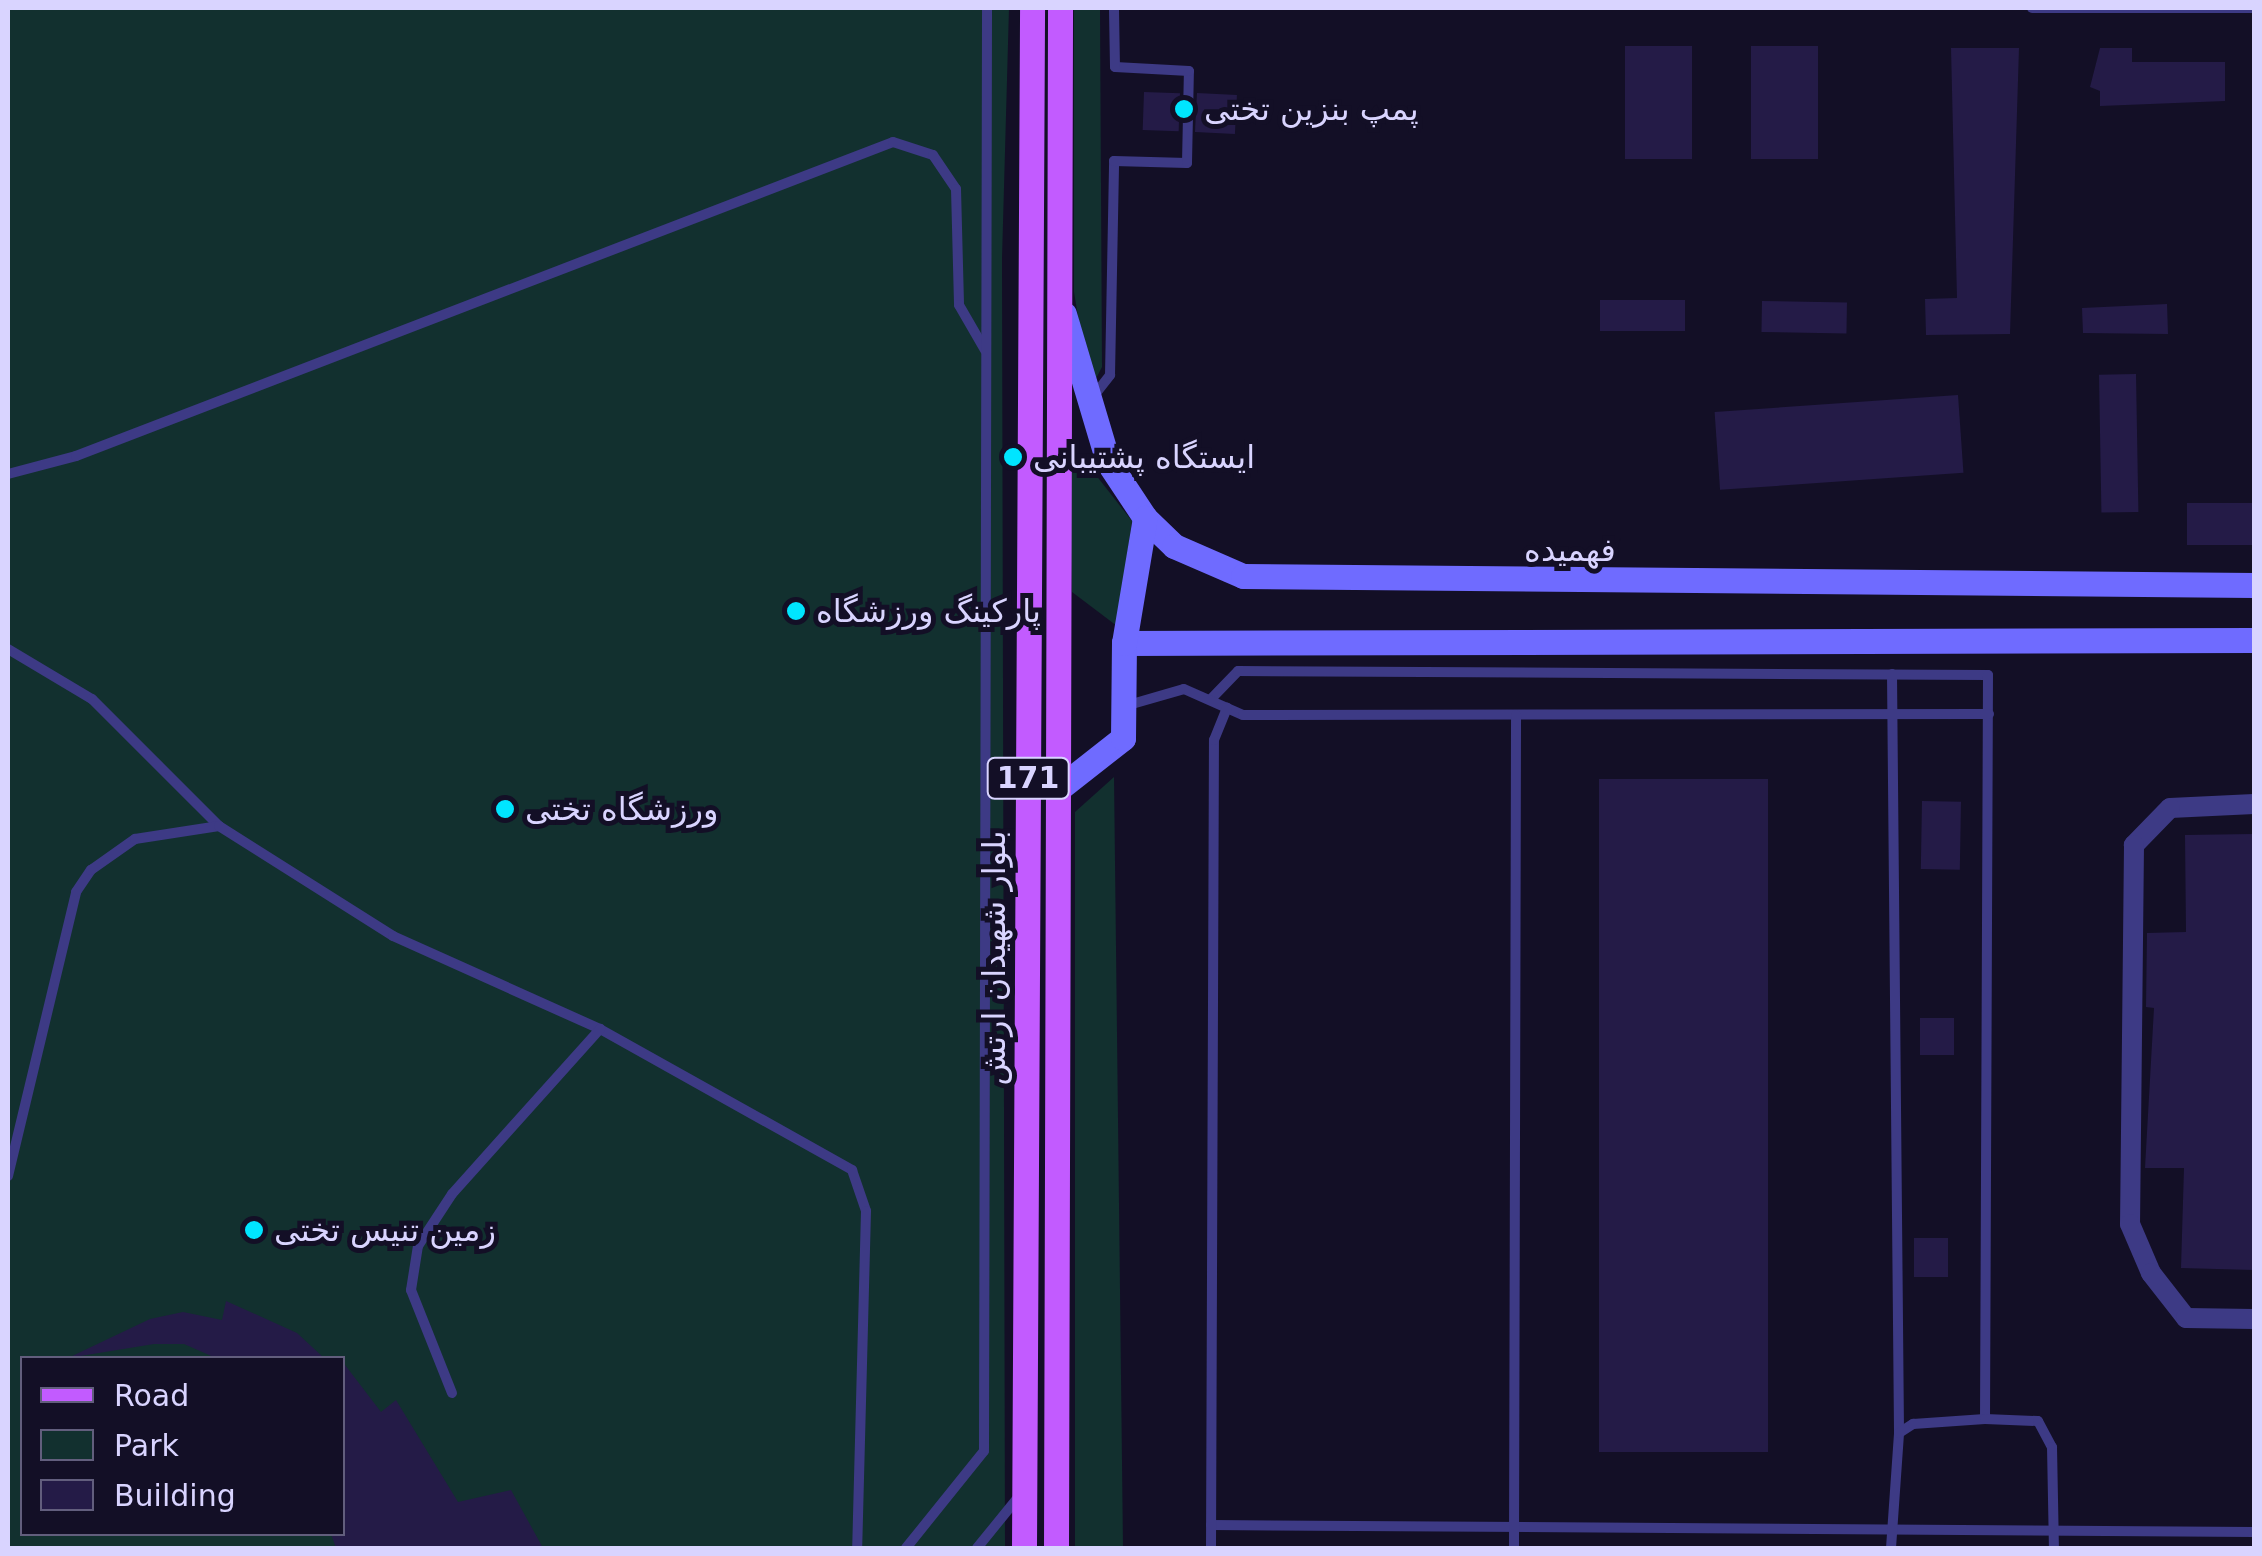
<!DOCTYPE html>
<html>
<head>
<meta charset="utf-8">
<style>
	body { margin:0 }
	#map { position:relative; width:2262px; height:1556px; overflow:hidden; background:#130f26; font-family:"DejaVu Sans","Noto Naskh Arabic",sans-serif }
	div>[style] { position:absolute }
	.green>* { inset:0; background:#12302f }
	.building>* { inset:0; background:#241b47; transform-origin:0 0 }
	.service>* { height:10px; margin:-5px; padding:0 5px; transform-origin:5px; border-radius:5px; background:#3d3a85 }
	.minor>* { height:20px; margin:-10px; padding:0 10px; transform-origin:10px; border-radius:10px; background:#3d3a85 }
	.secondary>* { height:25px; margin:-12.5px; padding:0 12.5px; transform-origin:12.5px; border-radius:12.5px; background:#6f6bff }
	.primary>* { height:25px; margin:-12.5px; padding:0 12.5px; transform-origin:12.5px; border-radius:12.5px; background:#c25bff }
	.dots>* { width:28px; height:28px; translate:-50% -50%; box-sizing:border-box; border:5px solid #130f26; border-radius:50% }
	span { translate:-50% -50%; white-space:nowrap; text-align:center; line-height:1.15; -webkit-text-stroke:10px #130f26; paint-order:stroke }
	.shield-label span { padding:2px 8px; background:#130f26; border:2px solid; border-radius:8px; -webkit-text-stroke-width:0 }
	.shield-label { font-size:30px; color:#d9d4ff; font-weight:700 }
	.poi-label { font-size:32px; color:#d9d4ff }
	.left { translate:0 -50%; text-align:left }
	.street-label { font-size:32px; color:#d9d4ff }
	.frame { position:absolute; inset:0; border:10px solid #d9d4ff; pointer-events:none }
	.legend { position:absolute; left:20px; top:1356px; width:325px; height:180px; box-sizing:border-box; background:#130f26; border:2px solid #625e7d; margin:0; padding:12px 18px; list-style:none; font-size:30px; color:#d9d4ff }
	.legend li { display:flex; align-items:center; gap:20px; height:50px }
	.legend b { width:50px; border:2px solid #625e7d }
</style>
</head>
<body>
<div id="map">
	<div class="green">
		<i style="clip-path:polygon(evenodd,8px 8px,1009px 8px,1002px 259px,1005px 1548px,8px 1548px,8px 8px,22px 1358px,342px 1358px,342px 1534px,22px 1534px,22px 1358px)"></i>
		<i style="clip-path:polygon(1074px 8px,1100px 8px,1102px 367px,1090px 390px,1074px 292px)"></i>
		<i style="clip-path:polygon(1077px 451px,1132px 521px,1117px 626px,1072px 592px,1069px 468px)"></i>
		<i style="clip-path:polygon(1114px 777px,1123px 1548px,1075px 1548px,1075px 812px)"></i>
	</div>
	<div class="building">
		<i style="left:1625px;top:46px;width:67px;height:113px"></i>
		<i style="left:1751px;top:46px;width:67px;height:113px"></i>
		<i style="clip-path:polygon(1951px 48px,2019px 48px,2010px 334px,1926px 335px,1925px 299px,1957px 298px)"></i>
		<i style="clip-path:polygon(2100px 48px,2132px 48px,2132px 62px,2225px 62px,2225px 101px,2100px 106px,2100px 91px,2090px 87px)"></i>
		<i style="left:1144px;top:92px;width:36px;height:38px;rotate:2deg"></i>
		<i style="left:1197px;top:93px;width:40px;height:39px;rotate:3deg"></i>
		<i style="left:1600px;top:300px;width:85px;height:31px"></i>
		<i style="left:1762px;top:301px;width:85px;height:31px;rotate:1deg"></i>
		<i style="clip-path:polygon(2167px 304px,2168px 334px,2083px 333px,2082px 308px)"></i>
		<i style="left:2136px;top:374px;width:138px;height:37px;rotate:89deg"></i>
		<i style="left:1958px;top:395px;width:78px;height:244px;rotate:86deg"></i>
		<i style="left:2254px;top:503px;width:42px;height:67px;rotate:90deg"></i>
		<i style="left:1599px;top:779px;width:169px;height:673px"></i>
		<i style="left:1922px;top:801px;width:39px;height:68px;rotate:1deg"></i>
		<i style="clip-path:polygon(2254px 834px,2254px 1270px,2181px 1268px,2184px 1168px,2145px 1168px,2154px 1008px,2146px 1007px,2147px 933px,2186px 932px,2185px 835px)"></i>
		<i style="left:1920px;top:1018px;width:34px;height:37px"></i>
		<i style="left:1948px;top:1238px;width:39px;height:34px;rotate:90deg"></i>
		<i style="clip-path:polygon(226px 1301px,297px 1333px,324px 1358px,216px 1358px,184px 1344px,154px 1344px,68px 1358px,150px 1319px,183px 1312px,222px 1320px)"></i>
		<i style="clip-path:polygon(342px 1361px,381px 1412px,396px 1400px,458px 1502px,511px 1490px,543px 1548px,336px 1548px,331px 1534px,342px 1534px)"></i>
	</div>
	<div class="service">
		<i style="left:2032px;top:8px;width:222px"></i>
		<i style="left:1093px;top:397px;width:28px;rotate:-52deg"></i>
		<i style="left:1110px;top:375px;width:214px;rotate:-88.9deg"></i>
		<i style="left:1114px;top:161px;width:73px;rotate:1.6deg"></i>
		<i style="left:1187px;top:163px;width:92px;rotate:-88.8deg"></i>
		<i style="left:1189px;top:71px;width:74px;rotate:-176.9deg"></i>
		<i style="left:1115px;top:67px;width:59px;rotate:-91deg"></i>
		<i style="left:8px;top:474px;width:70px;rotate:-14.8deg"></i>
		<i style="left:76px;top:456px;width:875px;rotate:-21.02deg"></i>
		<i style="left:893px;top:142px;width:42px;rotate:18deg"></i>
		<i style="left:933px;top:155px;width:41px;rotate:55.9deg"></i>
		<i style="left:956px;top:189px;width:116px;rotate:88.5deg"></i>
		<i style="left:959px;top:305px;width:52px;rotate:60deg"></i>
		<i style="left:8px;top:649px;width:98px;rotate:30.8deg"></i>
		<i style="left:92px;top:699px;width:180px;rotate:45deg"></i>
		<i style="left:1892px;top:674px;width:759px;rotate:89.47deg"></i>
		<i style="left:1211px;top:699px;width:39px;rotate:-46deg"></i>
		<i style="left:1238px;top:671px;width:750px;rotate:0.31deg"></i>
		<i style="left:1988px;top:675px;width:744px;rotate:90.23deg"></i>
		<i style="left:1125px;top:706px;width:61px;rotate:-16.1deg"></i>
		<i style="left:1184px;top:689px;width:64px;rotate:23.8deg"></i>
		<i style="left:1243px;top:715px;width:746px;rotate:-0.08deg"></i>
		<i style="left:8px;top:1176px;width:292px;rotate:-76.5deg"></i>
		<i style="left:76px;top:892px;width:27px;rotate:-56deg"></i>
		<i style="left:91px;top:870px;width:54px;rotate:-35.2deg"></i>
		<i style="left:135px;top:839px;width:85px;rotate:-8.8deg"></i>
		<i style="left:219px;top:826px;width:206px;rotate:32.3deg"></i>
		<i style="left:393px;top:936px;width:227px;rotate:24.2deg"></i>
		<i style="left:600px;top:1029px;width:289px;rotate:29.2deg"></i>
		<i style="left:852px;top:1170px;width:43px;rotate:71.1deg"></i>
		<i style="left:866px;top:1211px;width:337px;rotate:91.5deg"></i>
		<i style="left:452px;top:1393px;width:111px;rotate:-111.7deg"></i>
		<i style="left:411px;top:1290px;width:45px;rotate:-81deg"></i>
		<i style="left:418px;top:1246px;width:62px;rotate:-56.8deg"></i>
		<i style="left:452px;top:1194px;width:222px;rotate:-48.1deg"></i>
		<i style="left:1211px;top:1525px;width:1043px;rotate:0.38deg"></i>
		<i style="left:906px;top:1548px;width:124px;rotate:-51.2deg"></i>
		<i style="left:984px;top:1451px;width:1443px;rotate:-89.88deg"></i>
		<i style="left:977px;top:1548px;width:68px;rotate:-50.9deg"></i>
		<i style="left:1211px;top:1548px;width:808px;rotate:-89.79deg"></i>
		<i style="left:1214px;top:740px;width:35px;rotate:-68deg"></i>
		<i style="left:1514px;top:1548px;width:833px;rotate:-89.86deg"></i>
		<i style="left:1891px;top:1548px;width:115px;rotate:-86deg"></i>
		<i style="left:1899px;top:1433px;width:17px;rotate:-33deg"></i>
		<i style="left:1913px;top:1424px;width:72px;rotate:-4deg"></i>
		<i style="left:1985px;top:1419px;width:53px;rotate:2.2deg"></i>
		<i style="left:2038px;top:1421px;width:30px;rotate:62deg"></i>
		<i style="left:2052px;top:1447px;width:101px;rotate:88.9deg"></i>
	</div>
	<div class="minor">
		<i style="left:2254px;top:804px;width:84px;rotate:177.3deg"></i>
		<i style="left:2170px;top:808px;width:52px;rotate:134.2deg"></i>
		<i style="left:2134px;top:845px;width:379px;rotate:90.6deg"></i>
		<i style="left:2130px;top:1224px;width:53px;rotate:66.8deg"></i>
		<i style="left:2151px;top:1273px;width:57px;rotate:52.1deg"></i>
		<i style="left:2186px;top:1318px;width:68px;rotate:0.8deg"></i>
	</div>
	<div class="secondary">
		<i style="left:1064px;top:314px;width:154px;rotate:73.4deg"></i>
		<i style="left:1108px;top:462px;width:67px;rotate:56.5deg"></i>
		<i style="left:1145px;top:518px;width:40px;rotate:44deg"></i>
		<i style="left:1174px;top:546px;width:75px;rotate:23.5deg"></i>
		<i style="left:1243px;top:576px;width:1011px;rotate:0.51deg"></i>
		<i style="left:1124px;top:643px;width:1130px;rotate:-0.15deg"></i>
		<i style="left:1057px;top:790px;width:84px;rotate:-38.2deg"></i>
		<i style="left:1123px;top:738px;width:95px;rotate:-89.4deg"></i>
		<i style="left:1124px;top:643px;width:127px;rotate:-80.5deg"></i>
	</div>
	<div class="primary">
		<i style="left:1024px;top:1548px;width:1540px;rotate:-89.7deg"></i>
		<i style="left:1056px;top:1548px;width:1540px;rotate:-89.85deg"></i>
	</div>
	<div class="dots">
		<i style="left:1184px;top:109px;background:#00e5ff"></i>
		<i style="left:1013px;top:457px;background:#00e5ff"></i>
		<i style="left:796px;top:611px;background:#00e5ff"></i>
		<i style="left:505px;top:809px;background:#00e5ff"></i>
		<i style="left:254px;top:1230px;background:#00e5ff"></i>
	</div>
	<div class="shield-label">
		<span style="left:1028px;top:778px">171</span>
	</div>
	<div class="poi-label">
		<span class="left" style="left:1204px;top:109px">پمپ بنزین تختی</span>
		<span class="left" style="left:1033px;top:457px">ایستگاه پشتیبانی</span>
		<span class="left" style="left:816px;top:611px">پارکینگ ورزشگاه</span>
		<span class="left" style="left:525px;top:809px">ورزشگاه تختی</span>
		<span class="left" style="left:274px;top:1230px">زمین تنیس تختی</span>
	</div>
	<div class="street-label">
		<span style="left:1570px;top:550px">فهمیده</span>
		<span style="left:994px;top:958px;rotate:-90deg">بلوار شهیدان ارتش</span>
	</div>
	<div class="frame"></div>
	<ul class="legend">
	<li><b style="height:12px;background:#c25bff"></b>Road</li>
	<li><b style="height:28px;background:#12302f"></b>Park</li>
	<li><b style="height:28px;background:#241b47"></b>Building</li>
	</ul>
</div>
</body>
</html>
